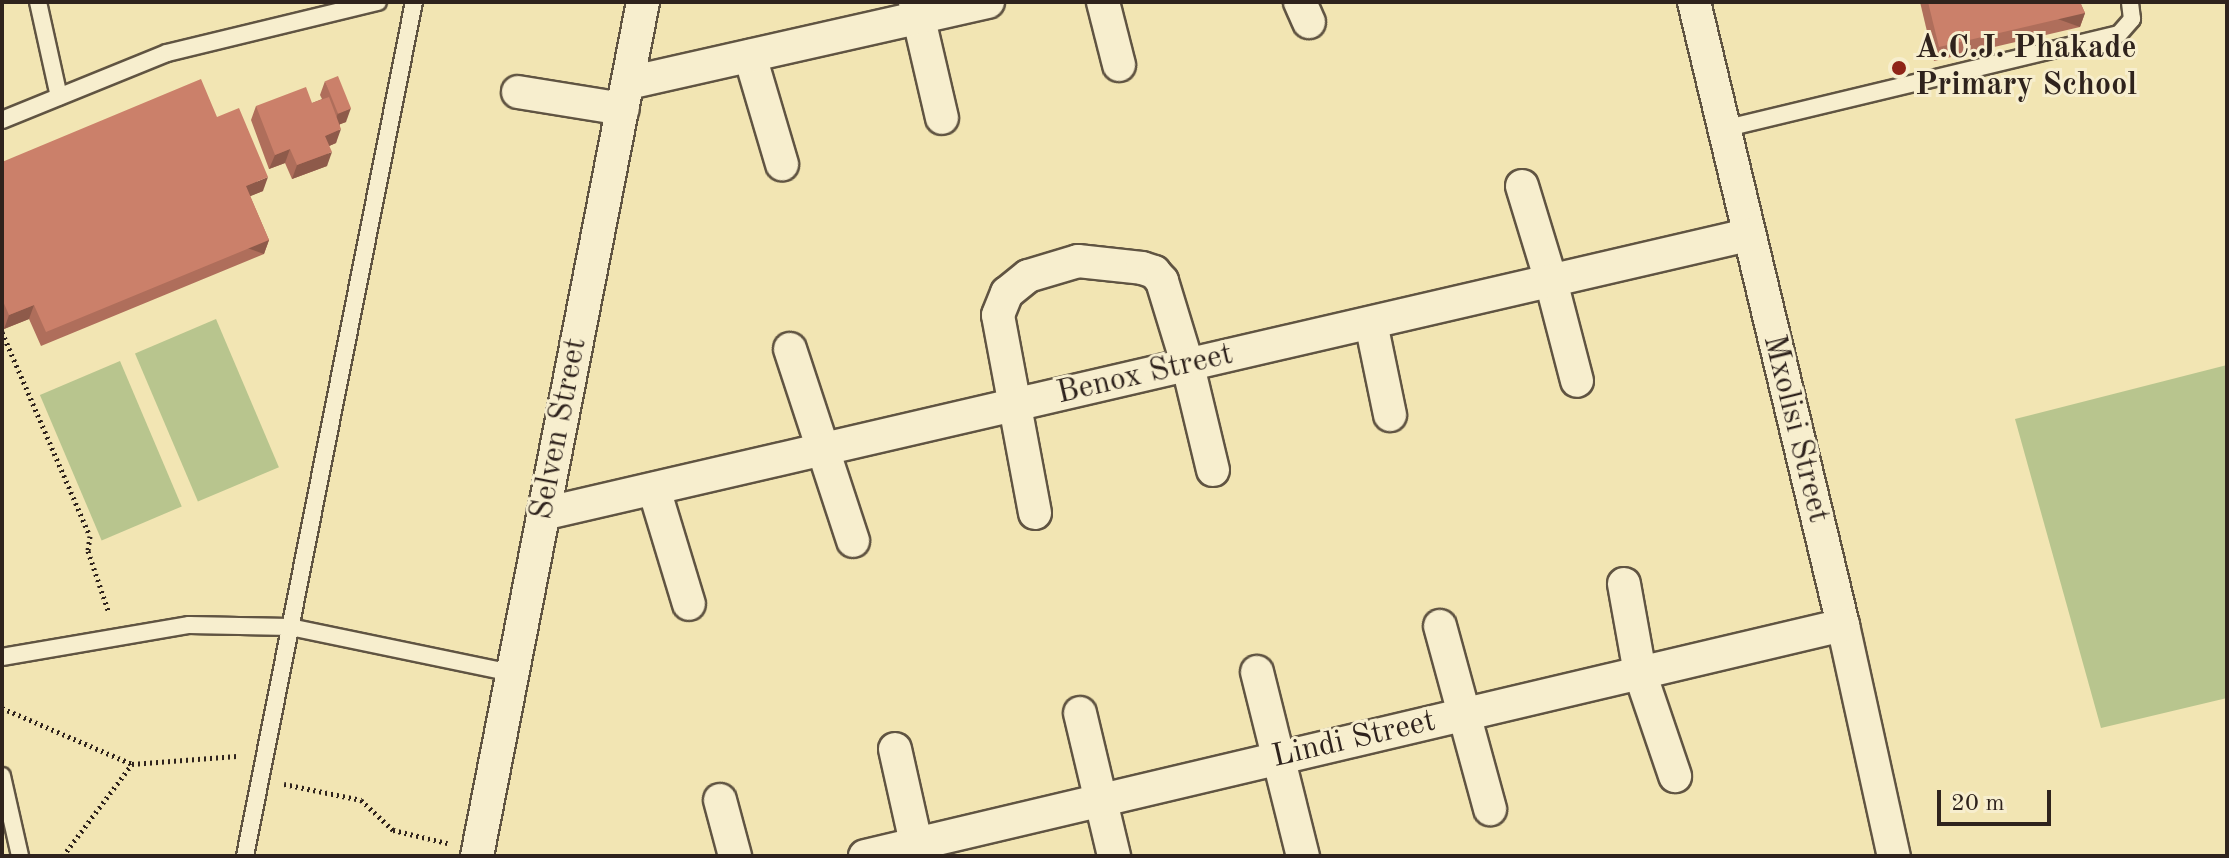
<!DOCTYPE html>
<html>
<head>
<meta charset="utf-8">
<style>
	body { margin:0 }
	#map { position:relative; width:2229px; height:858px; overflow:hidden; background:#f2e5b3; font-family:"Old Standard TT",serif }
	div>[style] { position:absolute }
	.green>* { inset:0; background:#b8c58e; transform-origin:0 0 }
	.path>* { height:5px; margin-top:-2.5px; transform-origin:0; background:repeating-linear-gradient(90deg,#2f231d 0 2px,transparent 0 6px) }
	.roads { filter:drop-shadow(2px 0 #605442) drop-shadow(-2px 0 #605442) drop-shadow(0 2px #605442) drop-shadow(0 -2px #605442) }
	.lane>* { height:16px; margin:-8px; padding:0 8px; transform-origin:8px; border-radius:8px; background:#f7eece }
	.street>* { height:32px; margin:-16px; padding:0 16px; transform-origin:16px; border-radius:16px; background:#f7eece }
	.wall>* { inset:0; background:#af6e5b }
	.shaded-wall>* { inset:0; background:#8e5a4a; transform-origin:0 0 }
	.building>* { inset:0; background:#cb806a; transform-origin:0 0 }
	.dots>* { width:22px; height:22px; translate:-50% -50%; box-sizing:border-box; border:4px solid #f7eece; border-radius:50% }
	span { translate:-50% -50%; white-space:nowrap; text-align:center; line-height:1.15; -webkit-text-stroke:6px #f7eece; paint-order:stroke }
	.poi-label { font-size:32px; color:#2f231d; font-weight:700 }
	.left { translate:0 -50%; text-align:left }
	.street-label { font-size:32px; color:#2f231d }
	.frame { position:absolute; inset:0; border:4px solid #2f231d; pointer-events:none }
	.scale { position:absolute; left:1937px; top:790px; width:114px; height:36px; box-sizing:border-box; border:4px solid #2f231d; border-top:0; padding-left:10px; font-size:24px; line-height:28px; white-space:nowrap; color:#2f231d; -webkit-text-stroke:6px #f7eece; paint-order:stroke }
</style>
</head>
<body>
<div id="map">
	<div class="green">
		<i style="left:216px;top:319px;width:161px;height:88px;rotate:67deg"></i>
		<i style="left:120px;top:361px;width:158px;height:87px;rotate:67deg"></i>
		<i style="clip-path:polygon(2227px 365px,2227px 698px,2101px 728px,2015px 419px)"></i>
	</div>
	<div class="path">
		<i style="left:2px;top:332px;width:222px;rotate:66.7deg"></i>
		<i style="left:90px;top:536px;width:15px;rotate:98deg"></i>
		<i style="left:88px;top:551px;width:65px;rotate:71.3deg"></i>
		<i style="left:2px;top:708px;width:142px;rotate:23.3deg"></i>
		<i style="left:132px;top:764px;width:105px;rotate:-4.4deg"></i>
		<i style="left:284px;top:784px;width:79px;rotate:11.7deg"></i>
		<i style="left:361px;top:800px;width:44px;rotate:43.2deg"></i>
		<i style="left:393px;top:830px;width:56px;rotate:13.5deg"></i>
		<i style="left:63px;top:856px;width:115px;rotate:-53.1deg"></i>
	</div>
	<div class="roads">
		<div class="lane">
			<i style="left:38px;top:2px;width:97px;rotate:77.5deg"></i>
			<i style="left:2px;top:120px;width:178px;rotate:-22.1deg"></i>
			<i style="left:167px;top:53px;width:217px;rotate:-13.6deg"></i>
			<i style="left:1723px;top:129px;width:407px;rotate:-13.5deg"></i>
			<i style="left:2119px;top:34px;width:20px;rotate:-49deg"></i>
			<i style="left:2132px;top:19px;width:17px;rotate:-97deg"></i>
			<i style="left:2px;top:657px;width:190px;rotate:-9.7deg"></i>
			<i style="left:189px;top:625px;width:101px;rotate:1.1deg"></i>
			<i style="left:290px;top:627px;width:227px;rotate:11.7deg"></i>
			<i style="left:2px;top:776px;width:82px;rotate:77.3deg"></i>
			<i style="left:245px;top:856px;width:871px;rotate:-78.81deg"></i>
		</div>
		<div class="street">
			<i style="left:915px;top:2px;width:119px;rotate:76.9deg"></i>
			<i style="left:1103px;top:2px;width:65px;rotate:75.7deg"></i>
			<i style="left:1300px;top:2px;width:22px;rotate:66deg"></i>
			<i style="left:1694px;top:2px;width:641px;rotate:76.55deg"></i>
			<i style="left:1843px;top:625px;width:237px;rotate:77.6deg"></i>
			<i style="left:750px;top:56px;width:113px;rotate:73.5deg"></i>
			<i style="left:628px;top:83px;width:369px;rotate:-12.7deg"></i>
			<i style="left:518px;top:92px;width:106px;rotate:9.2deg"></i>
			<i style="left:1522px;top:186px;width:99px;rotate:73deg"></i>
			<i style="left:1551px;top:281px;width:103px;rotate:75.4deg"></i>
			<i style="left:1371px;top:323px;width:94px;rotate:78.3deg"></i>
			<i style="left:790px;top:349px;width:202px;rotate:71.8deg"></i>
			<i style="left:654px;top:489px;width:120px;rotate:73.1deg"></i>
			<i style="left:1035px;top:513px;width:201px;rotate:-100.6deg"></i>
			<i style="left:998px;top:315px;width:24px;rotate:-68deg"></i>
			<i style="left:1007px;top:293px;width:27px;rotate:-39deg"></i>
			<i style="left:1028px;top:276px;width:52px;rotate:-16.7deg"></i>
			<i style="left:1078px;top:261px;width:64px;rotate:6.2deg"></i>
			<i style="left:1142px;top:268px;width:13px;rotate:18deg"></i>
			<i style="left:1154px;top:272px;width:12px;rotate:48deg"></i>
			<i style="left:1162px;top:281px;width:89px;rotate:73deg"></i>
			<i style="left:1188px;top:366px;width:107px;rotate:76.5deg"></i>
			<i style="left:543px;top:514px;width:1237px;rotate:-13.04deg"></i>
			<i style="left:1624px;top:584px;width:90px;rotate:79.8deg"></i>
			<i style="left:1640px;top:673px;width:109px;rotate:71.2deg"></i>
			<i style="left:1440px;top:626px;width:190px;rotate:74.7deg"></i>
			<i style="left:1257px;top:672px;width:190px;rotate:76deg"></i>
			<i style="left:1080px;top:713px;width:147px;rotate:76.6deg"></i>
			<i style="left:895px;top:749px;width:110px;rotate:77.4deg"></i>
			<i style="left:720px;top:800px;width:58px;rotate:75deg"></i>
			<i style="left:477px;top:856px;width:870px;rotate:-79deg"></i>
			<i style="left:865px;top:856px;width:1005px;rotate:-13.29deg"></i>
		</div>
	</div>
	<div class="wall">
		<i style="clip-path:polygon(1920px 2px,2080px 2px,2085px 13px,2080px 27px,1934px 61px)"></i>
		<i style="clip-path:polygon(325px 81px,346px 122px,340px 124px,336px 143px,329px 146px,327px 166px,292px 179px,285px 163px,269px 169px,251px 120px,256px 106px,312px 103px,322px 99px,320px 95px)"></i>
		<i style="clip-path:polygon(217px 117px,263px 191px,250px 196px,269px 240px,264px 254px,41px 346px,29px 319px,4px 329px,2px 325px,2px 162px)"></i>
	</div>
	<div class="shaded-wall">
		<i style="left:2085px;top:13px;width:15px;height:150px;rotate:110deg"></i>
		<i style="clip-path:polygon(351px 108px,346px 122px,333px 127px,338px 113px)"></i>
		<i style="clip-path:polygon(341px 129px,336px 143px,320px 150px,325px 136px)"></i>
		<i style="clip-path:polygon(290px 149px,285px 163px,269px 169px,275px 155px)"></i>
		<i style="clip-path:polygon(332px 152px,327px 166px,292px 179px,297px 165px)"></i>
		<i style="clip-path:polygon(268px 177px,263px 191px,241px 200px,246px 186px)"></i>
		<i style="left:269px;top:240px;width:15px;height:241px;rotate:110deg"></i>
		<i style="clip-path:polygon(34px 305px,29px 319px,4px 329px,9px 315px)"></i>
	</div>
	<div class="building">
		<i style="clip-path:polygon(1928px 2px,2080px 2px,2085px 13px,1939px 47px)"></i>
		<i style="left:338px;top:76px;width:35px;height:14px;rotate:68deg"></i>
		<i style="clip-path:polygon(201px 79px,217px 117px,239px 108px,268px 177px,246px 186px,269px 240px,46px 332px,34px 305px,9px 315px,2px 299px,2px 162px)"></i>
		<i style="clip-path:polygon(306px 87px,312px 103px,329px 97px,341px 129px,325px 136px,332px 152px,297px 165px,290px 149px,275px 155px,256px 106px)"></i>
	</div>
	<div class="dots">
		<i style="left:1899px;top:68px;background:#8f2418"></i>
	</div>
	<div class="poi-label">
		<span class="left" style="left:1915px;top:68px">A.C.J. Phakade<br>Primary School</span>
	</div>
	<div class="street-label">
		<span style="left:1145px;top:375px;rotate:-13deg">Benox Street</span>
		<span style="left:560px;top:429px;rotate:-79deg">Selven Street</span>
		<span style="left:1795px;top:429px;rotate:76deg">Mxolisi Street</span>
		<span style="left:1354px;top:740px;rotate:-13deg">Lindi Street</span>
	</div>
	<div class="frame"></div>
	<div class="scale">20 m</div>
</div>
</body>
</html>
